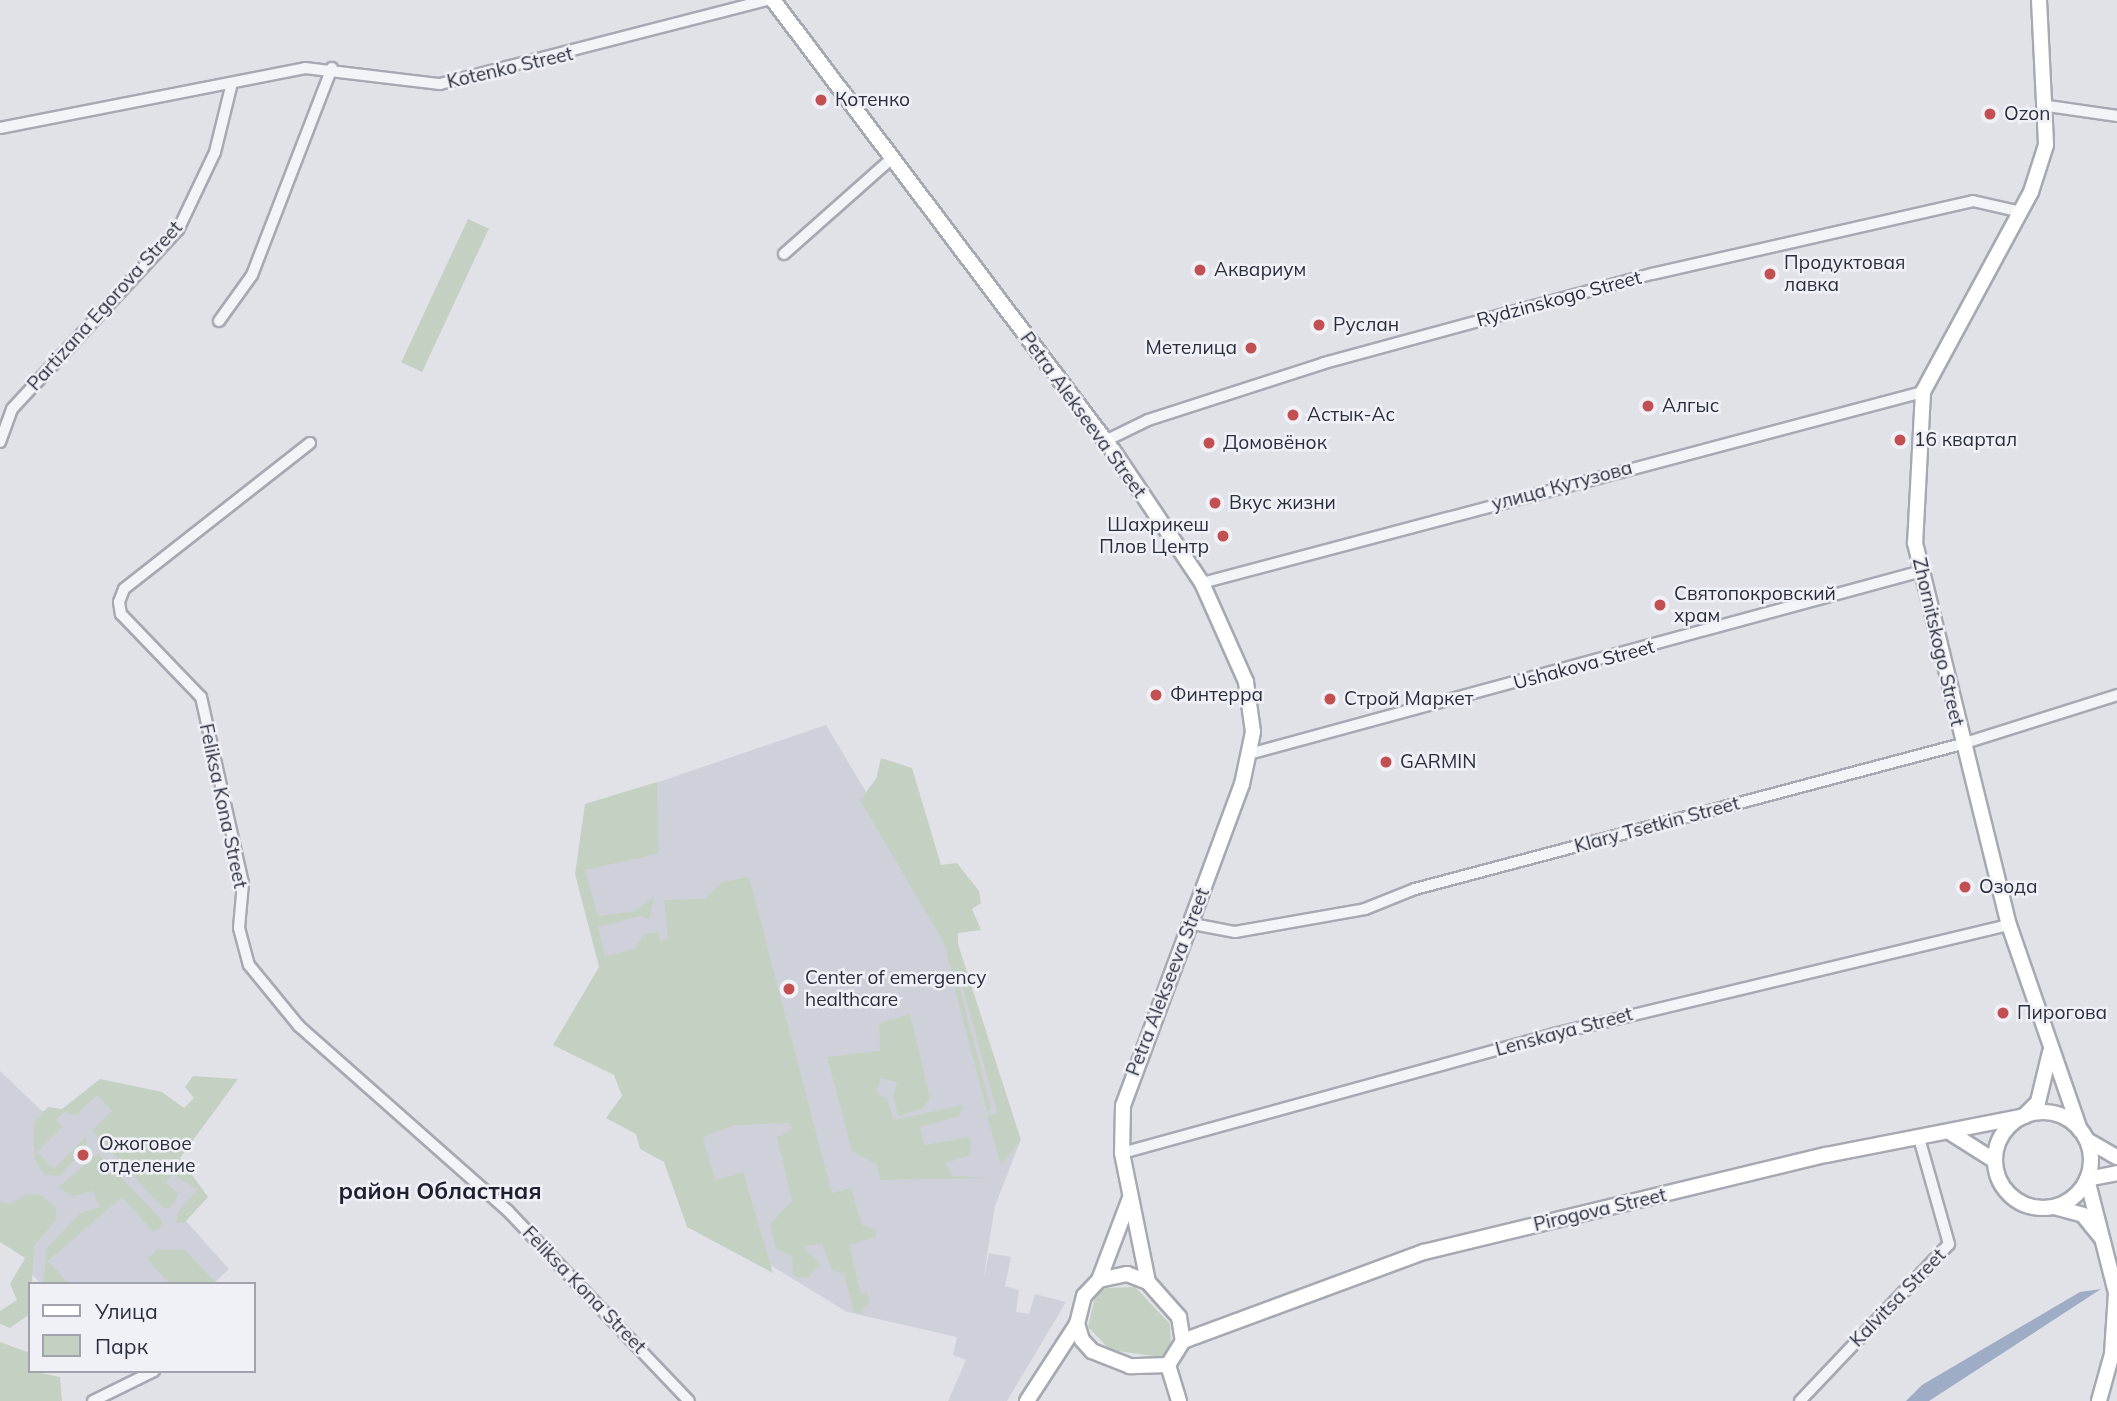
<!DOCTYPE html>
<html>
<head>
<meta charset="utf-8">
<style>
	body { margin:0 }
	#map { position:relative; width:2117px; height:1401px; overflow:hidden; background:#e0e2e8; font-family:Mulish,sans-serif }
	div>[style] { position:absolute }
	.built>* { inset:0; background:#cfd1da }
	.green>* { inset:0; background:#c4d1c2; transform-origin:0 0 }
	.water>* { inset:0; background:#9eacc5 }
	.roads { filter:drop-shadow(2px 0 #a6a9b2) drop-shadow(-2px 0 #a6a9b2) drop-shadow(0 2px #a6a9b2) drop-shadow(0 -2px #a6a9b2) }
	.street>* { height:10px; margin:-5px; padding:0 5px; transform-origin:5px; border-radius:5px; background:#f3f4f7 }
	.secondary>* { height:14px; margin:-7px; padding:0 7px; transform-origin:7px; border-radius:7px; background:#fff }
	.secondary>.ring { margin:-7px; padding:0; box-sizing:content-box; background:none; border:14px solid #fff; border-radius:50% }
	.dots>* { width:19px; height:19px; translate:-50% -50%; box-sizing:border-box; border:4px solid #f0f1f6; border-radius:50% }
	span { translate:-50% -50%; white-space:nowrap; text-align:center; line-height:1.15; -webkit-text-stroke:5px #f0f1f6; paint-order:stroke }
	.street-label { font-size:19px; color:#2a2f3e }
	.poi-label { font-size:19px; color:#2a2f3e }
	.left { translate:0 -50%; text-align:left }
	.right { translate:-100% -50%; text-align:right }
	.quarter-label { font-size:23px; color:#1c202f; font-weight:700 }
	.legend { position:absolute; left:28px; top:1282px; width:228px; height:91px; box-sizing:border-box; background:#f0f1f6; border:2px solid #a1a3ac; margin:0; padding:9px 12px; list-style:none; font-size:21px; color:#2a2f3e }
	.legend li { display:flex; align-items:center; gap:14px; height:35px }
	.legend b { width:35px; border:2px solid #a1a3ac }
</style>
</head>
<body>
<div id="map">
	<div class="built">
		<i style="clip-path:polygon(826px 725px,956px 943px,1020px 1142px,995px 1206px,983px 1281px,989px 1253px,1011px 1257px,1005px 1286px,1019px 1290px,1016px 1312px,1029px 1314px,1035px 1294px,1066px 1302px,1007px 1401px,948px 1401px,966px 1360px,953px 1355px,957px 1337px,847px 1312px,741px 1247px,690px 1226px,578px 873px,588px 806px)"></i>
		<i style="clip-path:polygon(0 1071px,42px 1111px,63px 1111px,102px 1080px,204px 1198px,184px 1219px,229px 1269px,213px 1284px,41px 1284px,24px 1265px,29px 1258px,0 1239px)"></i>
	</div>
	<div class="green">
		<i style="left:468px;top:219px;width:23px;height:158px;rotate:25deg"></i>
		<i style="clip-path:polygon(881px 758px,912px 768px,941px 865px,957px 863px,979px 891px,981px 903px,972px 909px,981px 930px,958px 933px,958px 944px,1021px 1140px,1001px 1165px,987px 1116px,997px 1112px,961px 981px,954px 982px,944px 943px,860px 800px,876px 779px)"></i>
		<i style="clip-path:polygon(657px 782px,658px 854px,585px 870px,598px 916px,635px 911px,654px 897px,649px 920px,641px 916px,598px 927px,605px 956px,635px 949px,643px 935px,658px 932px,660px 941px,668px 939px,664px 900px,705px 899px,722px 882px,749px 877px,832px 1193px,851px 1188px,862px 1225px,875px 1229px,876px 1237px,849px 1245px,861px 1294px,867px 1292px,869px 1302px,861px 1313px,854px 1312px,844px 1274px,832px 1270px,822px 1244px,803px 1246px,820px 1265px,807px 1278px,793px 1276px,792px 1256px,776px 1249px,770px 1224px,792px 1201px,777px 1137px,792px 1129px,789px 1123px,735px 1125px,703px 1137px,715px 1180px,743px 1172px,773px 1273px,687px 1227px,664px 1162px,640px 1149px,636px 1134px,606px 1118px,622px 1096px,614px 1075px,553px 1045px,599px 967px,575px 874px,585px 804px)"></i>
		<i style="clip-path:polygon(959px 985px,991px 1109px,987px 1111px,954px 986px)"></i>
		<i style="clip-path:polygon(910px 1014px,930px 1098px,924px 1108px,898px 1116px,893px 1097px,897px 1082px,881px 1078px,876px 1093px,887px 1098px,894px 1120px,963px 1105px,959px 1116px,920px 1127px,924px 1145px,970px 1137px,970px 1155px,946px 1163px,952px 1176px,987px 1178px,880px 1180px,877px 1165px,852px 1151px,827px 1057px,880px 1051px,879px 1023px)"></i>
		<i style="clip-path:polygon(193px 1076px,238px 1079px,180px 1158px,208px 1197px,185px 1222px,176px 1223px,178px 1212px,197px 1190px,173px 1174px,166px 1182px,179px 1195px,169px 1209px,162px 1207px,92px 1131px,112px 1111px,97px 1095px,76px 1115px,64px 1112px,56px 1120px,63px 1126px,37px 1152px,54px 1169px,86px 1137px,86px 1148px,59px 1176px,44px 1175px,34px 1158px,34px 1122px,48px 1107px,62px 1109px,100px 1079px,162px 1092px,184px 1108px,194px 1098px,185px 1087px)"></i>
		<i style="clip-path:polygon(98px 1153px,162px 1220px,161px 1227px,153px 1232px,122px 1197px,48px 1261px,69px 1284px,43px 1284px,47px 1248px,80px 1213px,100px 1207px,93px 1191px,73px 1196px,58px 1188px)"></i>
		<i style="clip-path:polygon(27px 1194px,41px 1195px,56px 1207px,56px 1220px,34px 1246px,30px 1314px,10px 1328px,0 1324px,0 1311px,17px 1300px,10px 1284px,25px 1258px,0 1242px,0 1201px,10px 1204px)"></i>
		<i style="clip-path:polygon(158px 1249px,185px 1250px,217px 1284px,170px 1284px,147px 1259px)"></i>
		<i style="clip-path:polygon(1135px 1287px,1170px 1324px,1171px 1348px,1162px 1357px,1110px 1350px,1088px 1327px,1095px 1297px,1106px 1288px)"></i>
		<i style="clip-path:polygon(0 1342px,30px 1353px,30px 1371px,60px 1377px,62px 1401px,0 1401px)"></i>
	</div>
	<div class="water">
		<i style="clip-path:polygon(2101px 1289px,1929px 1401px,1906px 1401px,1922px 1385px,2080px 1292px)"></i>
	</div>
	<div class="roads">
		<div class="street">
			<i style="left:2048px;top:106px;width:70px;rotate:8.2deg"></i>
			<i style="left:0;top:128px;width:311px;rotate:-11.1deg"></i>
			<i style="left:305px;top:68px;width:136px;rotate:6.8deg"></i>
			<i style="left:440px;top:84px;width:338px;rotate:-14.4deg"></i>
			<i style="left:784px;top:254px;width:142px;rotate:-41.6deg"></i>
			<i style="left:219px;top:321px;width:57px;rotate:-54.3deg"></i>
			<i style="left:252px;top:275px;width:222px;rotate:-68.9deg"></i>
			<i style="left:1105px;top:441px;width:48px;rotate:-26deg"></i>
			<i style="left:1148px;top:420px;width:185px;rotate:-17.9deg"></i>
			<i style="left:1324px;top:363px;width:340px;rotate:-15.2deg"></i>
			<i style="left:1652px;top:274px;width:329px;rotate:-12.8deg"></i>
			<i style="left:1973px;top:201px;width:49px;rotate:12.9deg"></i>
			<i style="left:0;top:442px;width:35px;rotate:-70deg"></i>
			<i style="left:12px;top:409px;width:244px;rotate:-47.2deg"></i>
			<i style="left:178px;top:230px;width:86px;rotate:-64.6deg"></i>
			<i style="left:215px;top:152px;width:67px;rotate:-76.2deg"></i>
			<i style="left:310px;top:443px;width:236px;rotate:141.9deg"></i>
			<i style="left:124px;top:589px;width:14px;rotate:111deg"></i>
			<i style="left:119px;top:602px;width:12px;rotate:81deg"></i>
			<i style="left:121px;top:614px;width:115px;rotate:46.1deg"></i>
			<i style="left:201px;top:697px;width:191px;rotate:77.3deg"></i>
			<i style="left:243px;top:883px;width:45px;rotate:95.1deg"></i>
			<i style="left:239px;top:928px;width:38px;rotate:75deg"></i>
			<i style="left:249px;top:965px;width:79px;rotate:50.7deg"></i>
			<i style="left:299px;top:1026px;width:279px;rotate:41.5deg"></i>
			<i style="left:508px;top:1211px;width:262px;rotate:46.4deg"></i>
			<i style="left:1202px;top:583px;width:746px;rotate:-14.84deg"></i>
			<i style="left:1249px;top:754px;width:693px;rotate:-15.22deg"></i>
			<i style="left:1193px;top:924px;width:43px;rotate:10.8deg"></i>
			<i style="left:1235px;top:932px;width:132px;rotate:-10deg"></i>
			<i style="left:1365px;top:909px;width:54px;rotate:-21.8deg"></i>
			<i style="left:1415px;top:889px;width:566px;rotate:-14.85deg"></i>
			<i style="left:1962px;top:744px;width:163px;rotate:-17.5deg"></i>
			<i style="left:1122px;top:1153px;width:448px;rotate:-15.4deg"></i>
			<i style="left:1554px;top:1034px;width:468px;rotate:-13.5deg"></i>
			<i style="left:93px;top:1401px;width:68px;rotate:-26.2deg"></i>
			<i style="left:1800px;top:1401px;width:216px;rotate:-46.5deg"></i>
			<i style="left:1949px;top:1244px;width:110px;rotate:-105.8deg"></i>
		</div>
		<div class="secondary">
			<i style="left:773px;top:0;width:566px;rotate:52.97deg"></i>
			<i style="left:1114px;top:452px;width:158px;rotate:56.1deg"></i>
			<i style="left:1202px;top:583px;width:108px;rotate:66deg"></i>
			<i style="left:1246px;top:682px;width:50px;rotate:82deg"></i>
			<i style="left:1253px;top:732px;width:53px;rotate:101.9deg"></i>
			<i style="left:1242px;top:784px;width:343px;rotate:110.3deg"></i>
			<i style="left:1123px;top:1106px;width:47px;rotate:91.2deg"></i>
			<i style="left:1122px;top:1153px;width:132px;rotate:78.6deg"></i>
			<i style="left:2039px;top:0;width:145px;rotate:87.2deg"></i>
			<i style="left:2046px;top:145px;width:49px;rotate:107.7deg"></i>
			<i style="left:2031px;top:192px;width:227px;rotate:118.4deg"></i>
			<i style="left:1923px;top:392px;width:151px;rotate:93deg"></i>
			<i style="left:1915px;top:543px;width:393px;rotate:76.2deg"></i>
			<i style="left:2009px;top:925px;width:217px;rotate:70.9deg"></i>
			<i class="ring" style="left:1995px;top:1112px;width:82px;height:82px"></i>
			<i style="left:2024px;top:1116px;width:20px;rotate:-45deg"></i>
			<i style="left:2038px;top:1102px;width:51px;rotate:-76.5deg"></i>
			<i style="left:1951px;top:1133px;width:52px;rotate:32.5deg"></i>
			<i style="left:2087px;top:1140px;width:34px;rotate:30deg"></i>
			<i style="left:2087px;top:1179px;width:118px;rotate:75.7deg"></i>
			<i style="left:2116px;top:1293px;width:61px;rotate:93.8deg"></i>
			<i style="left:2112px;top:1354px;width:49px;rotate:105.5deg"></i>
			<i style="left:2087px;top:1179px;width:31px;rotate:-11deg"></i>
			<i style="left:2054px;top:1207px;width:30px;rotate:15deg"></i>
			<i style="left:2083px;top:1215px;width:28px;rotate:51deg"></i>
			<i style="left:1127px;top:1274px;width:22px;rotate:21deg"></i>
			<i style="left:1148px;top:1282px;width:47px;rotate:48.5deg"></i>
			<i style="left:1179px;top:1317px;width:24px;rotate:81deg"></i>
			<i style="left:1183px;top:1341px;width:28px;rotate:122deg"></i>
			<i style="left:1168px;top:1365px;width:38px;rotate:178deg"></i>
			<i style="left:1130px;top:1366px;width:41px;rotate:-158.5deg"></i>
			<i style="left:1092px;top:1351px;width:15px;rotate:-132deg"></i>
			<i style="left:1082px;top:1340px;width:17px;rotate:-107deg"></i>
			<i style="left:1077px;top:1324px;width:29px;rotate:-76deg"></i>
			<i style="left:1084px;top:1296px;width:22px;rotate:-47deg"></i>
			<i style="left:1099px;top:1280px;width:29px;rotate:-12deg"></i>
			<i style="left:1099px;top:1280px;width:88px;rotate:-69.3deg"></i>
			<i style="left:1183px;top:1341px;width:257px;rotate:-20.3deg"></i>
			<i style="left:1424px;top:1252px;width:414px;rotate:-13.6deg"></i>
			<i style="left:1826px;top:1155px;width:202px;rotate:-11.1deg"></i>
			<i style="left:1168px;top:1365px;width:38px;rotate:73deg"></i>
			<i style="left:1027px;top:1401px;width:92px;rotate:-57deg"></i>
		</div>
	</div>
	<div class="dots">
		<i style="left:821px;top:100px;background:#c25053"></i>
		<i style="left:1990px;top:114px;background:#c25053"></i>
		<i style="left:1200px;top:270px;background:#c25053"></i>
		<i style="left:1770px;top:274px;background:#c25053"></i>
		<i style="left:1319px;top:325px;background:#c25053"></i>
		<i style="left:1251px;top:348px;background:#c25053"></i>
		<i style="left:1648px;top:406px;background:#c25053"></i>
		<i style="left:1293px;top:415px;background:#c25053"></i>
		<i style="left:1900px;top:440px;background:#c25053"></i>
		<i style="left:1209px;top:443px;background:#c25053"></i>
		<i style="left:1215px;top:503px;background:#c25053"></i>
		<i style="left:1223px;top:536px;background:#c25053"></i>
		<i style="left:1660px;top:605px;background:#c25053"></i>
		<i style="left:1156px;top:695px;background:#c25053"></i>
		<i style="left:1330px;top:699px;background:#c25053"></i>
		<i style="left:1386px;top:762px;background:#c25053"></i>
		<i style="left:1965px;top:887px;background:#c25053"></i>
		<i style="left:789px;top:989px;background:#c25053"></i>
		<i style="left:2003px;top:1013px;background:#c25053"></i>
		<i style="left:83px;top:1155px;background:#c25053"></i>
	</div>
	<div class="street-label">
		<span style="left:510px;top:68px;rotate:-13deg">Kotenko Street</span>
		<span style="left:1559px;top:299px;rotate:-15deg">Rydzinskogo Street</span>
		<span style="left:105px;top:306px;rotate:-48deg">Partizana Egorova Street</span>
		<span style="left:1083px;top:415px;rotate:54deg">Petra Alekseeva Street</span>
		<span style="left:1562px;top:486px;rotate:-15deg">улица Кутузова</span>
		<span style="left:1938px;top:642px;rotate:77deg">Zhornitskogo Street</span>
		<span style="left:1584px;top:665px;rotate:-15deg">Ushakova Street</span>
		<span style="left:223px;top:806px;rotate:78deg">Feliksa Kona Street</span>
		<span style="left:1657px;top:825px;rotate:-15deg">Klary Tsetkin Street</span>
		<span style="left:1168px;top:982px;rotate:-69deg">Petra Alekseeva Street</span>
		<span style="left:1564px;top:1032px;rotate:-15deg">Lenskaya Street</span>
		<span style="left:1600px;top:1210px;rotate:-13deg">Pirogova Street</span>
		<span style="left:584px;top:1290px;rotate:46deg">Feliksa Kona Street</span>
		<span style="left:1898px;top:1298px;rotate:-46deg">Kalvitsa Street</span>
	</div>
	<div class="poi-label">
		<span class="left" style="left:835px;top:100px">Котенко</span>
		<span class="left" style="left:2004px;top:114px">Ozon</span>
		<span class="left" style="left:1784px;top:274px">Продуктовая<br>лавка</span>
		<span class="left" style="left:1214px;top:270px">Аквариум</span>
		<span class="left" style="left:1333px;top:325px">Руслан</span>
		<span class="right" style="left:1237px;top:348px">Метелица</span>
		<span class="left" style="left:1662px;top:406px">Алгыс</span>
		<span class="left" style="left:1307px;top:415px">Астык-Ас</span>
		<span class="left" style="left:1914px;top:440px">16 квартал</span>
		<span class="left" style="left:1223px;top:443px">Домовёнок</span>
		<span class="left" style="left:1229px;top:503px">Вкус жизни</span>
		<span class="right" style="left:1209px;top:536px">Шахрикеш<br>Плов Центр</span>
		<span class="left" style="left:1674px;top:605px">Святопокровский<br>храм</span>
		<span class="left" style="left:1170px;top:695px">Финтерра</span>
		<span class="left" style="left:1344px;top:699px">Строй Маркет</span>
		<span class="left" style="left:1400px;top:762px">GARMIN</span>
		<span class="left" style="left:1979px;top:887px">Озода</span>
		<span class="left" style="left:805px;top:989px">Center of emergency<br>healthcare</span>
		<span class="left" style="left:2017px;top:1013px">Пирогова</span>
		<span class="left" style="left:99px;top:1155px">Ожоговое<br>отделение</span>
	</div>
	<div class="quarter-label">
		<span style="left:440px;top:1191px">район Областная</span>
	</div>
	<ul class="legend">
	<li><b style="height:9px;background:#fff"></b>Улица</li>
	<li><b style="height:19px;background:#c4d1c2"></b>Парк</li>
	</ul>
</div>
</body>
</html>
